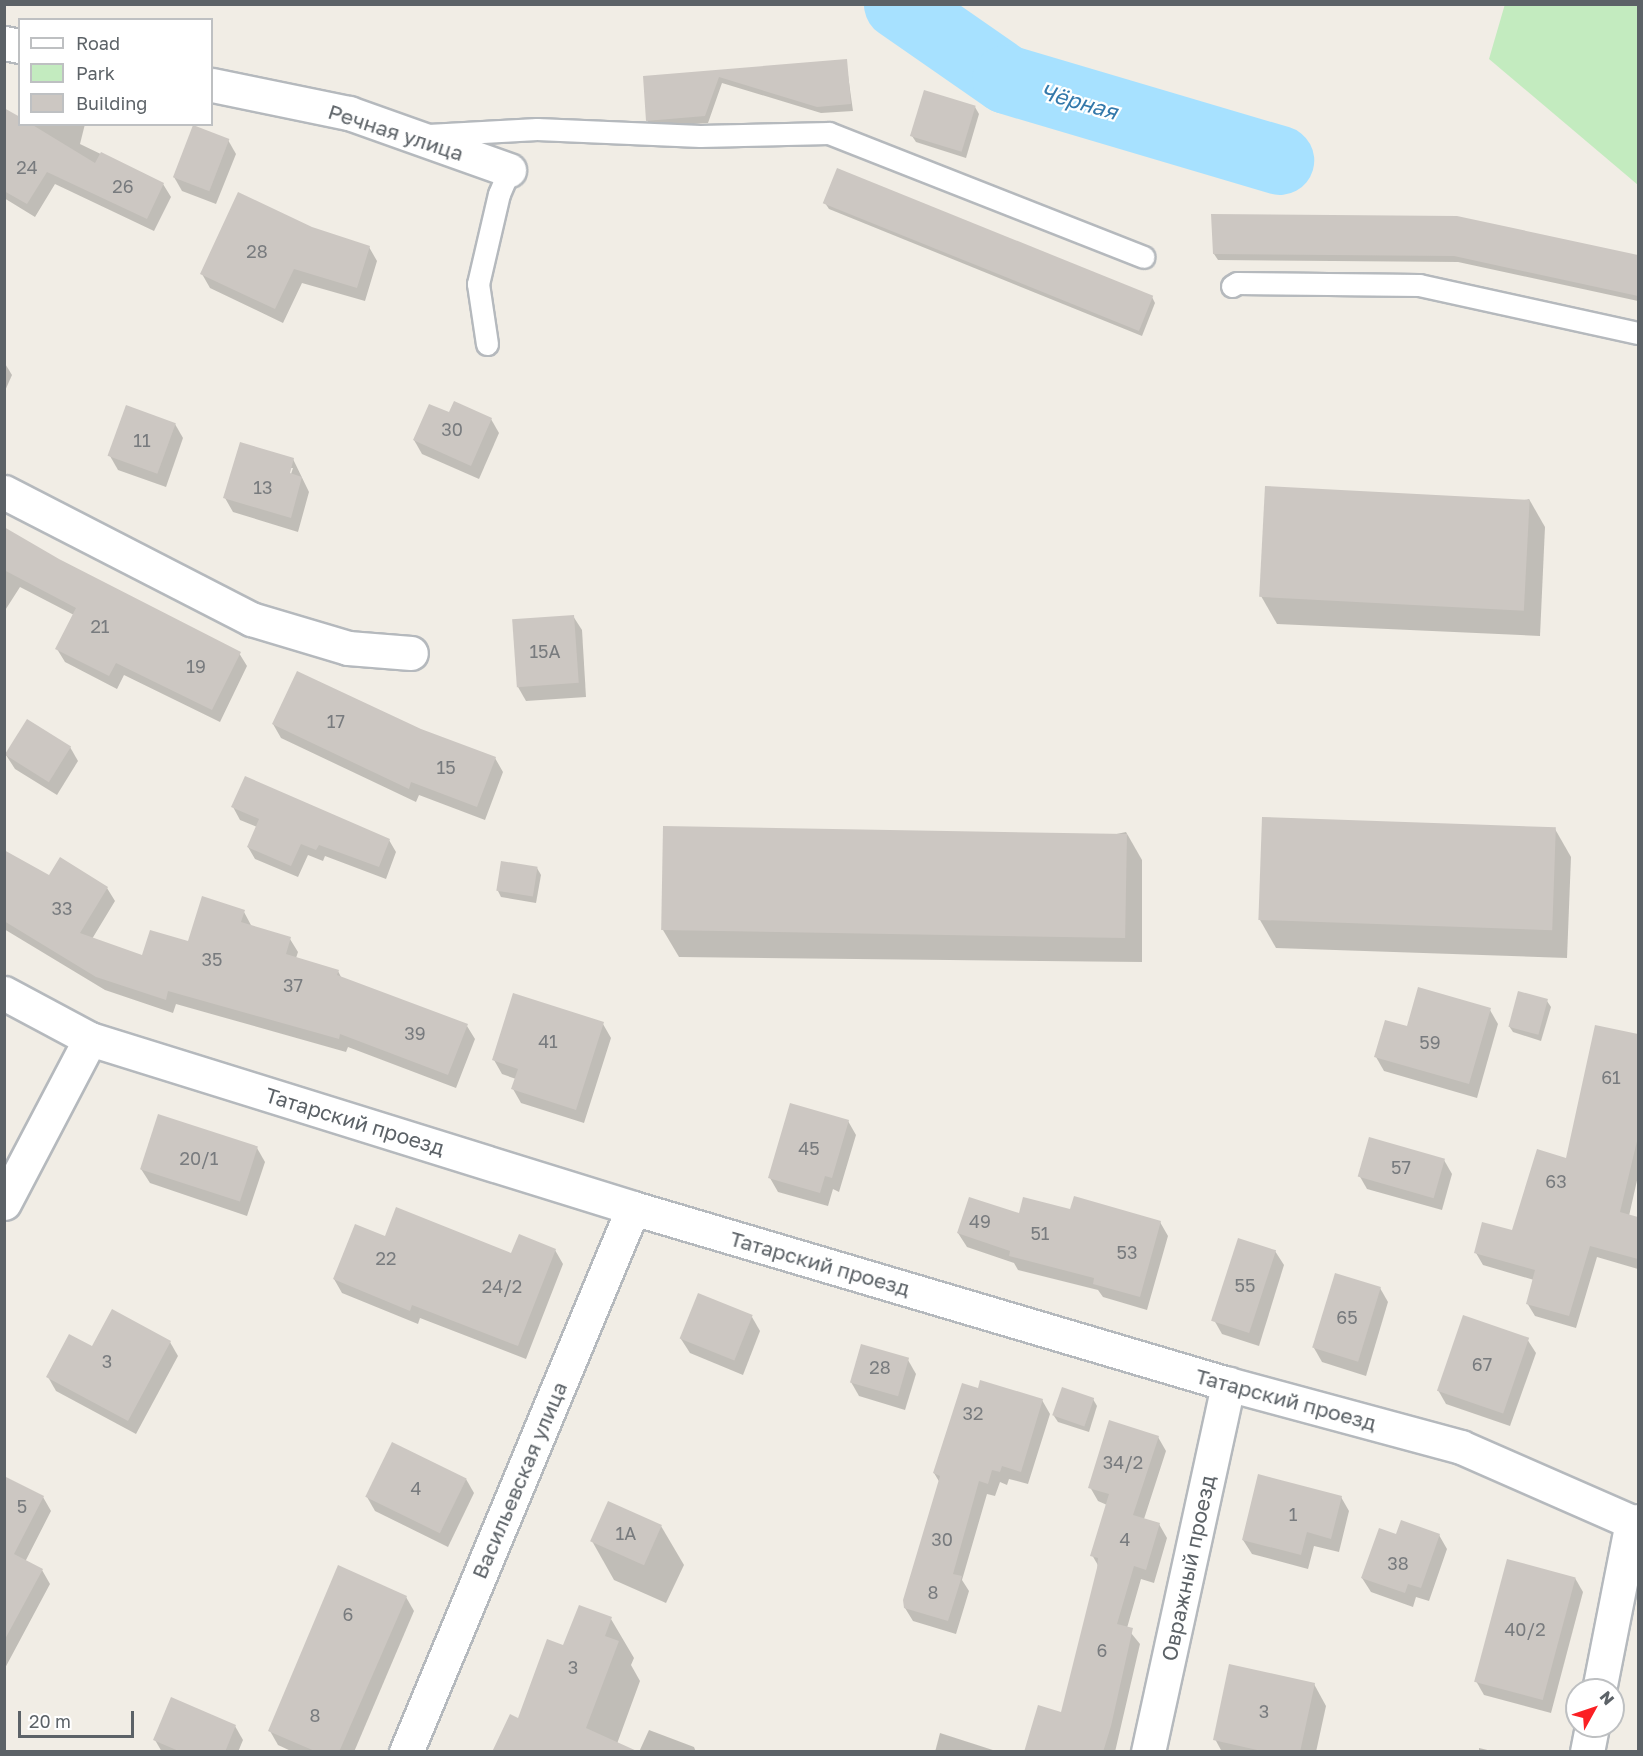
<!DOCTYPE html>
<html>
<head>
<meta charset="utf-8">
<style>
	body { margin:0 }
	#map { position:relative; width:1643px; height:1756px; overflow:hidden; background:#f1ede5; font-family:"Golos Text",sans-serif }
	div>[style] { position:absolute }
	.green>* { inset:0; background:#c3ebbf }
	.shadow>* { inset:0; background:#0003 }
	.river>* { height:69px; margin:-34.5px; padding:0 34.5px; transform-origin:34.5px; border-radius:34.5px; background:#a7e1ff }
	.building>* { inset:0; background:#ccc7c2; transform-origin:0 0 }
	.roads { filter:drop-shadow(2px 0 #b5b9bd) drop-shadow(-2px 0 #b5b9bd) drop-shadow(0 2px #b5b9bd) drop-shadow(0 -2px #b5b9bd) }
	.service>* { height:21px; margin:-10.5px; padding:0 10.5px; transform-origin:10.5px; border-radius:10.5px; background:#fff }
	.minor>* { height:33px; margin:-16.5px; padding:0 16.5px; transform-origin:16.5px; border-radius:16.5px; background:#fff }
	span { translate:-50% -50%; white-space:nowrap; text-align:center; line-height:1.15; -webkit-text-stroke:4.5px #fff; paint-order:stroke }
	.number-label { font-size:18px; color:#787b7e }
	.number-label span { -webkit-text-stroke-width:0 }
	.street-label { font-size:21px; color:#5c6267 }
	.water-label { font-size:22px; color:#3378aa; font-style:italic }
	.frame { position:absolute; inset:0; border:6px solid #5c6267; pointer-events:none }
	.legend { position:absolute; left:18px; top:18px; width:195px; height:108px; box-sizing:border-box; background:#fff; border:2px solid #bec0c2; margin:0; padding:8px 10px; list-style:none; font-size:18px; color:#5c6267 }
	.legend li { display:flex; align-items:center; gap:12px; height:30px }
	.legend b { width:30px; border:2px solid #bec0c2 }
	.north { position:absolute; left:1565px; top:1678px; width:60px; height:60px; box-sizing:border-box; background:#fff; border:2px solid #bec0c2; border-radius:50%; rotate:50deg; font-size:16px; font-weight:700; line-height:24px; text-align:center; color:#5c6267 }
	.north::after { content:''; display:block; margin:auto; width:21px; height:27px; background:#fb2024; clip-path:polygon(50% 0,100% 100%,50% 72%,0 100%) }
	.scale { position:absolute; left:18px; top:1711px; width:116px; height:27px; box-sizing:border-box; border:3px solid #5c6267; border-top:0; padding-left:8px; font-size:18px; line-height:21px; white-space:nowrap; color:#5c6267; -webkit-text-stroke:4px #fff; paint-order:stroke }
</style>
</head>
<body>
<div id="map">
	<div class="green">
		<i style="clip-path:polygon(1505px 4px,1638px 5px,1638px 185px,1489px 59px)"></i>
	</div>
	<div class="shadow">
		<i style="clip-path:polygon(846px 61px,853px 111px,821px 113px,722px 83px,708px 123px,651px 127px,647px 120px,644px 78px)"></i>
		<i style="clip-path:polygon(975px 107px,979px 114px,966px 158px,916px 142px,912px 136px)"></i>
		<i style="clip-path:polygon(4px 113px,20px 124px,85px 124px,80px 144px,163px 184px,171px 197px,154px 231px,55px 184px,35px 217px,4px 198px)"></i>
		<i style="clip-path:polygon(228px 140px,236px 154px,216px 204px,182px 191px,174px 177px)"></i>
		<i style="clip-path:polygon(825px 203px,1152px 297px,1155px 303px,1142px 336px,829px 209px)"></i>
		<i style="clip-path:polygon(1457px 217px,1638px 257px,1638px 301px,1458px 262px,1218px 260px,1214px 254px)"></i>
		<i style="clip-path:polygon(311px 228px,369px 247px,377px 261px,365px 301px,302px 283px,283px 323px,210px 288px,202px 274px)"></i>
		<i style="clip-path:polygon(4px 362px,12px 375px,4px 393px)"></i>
		<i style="clip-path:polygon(450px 414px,491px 419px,499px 433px,479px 479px,422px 454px,414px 440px)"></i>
		<i style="clip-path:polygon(175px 424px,183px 438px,166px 487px,118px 470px,110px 456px)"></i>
		<i style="clip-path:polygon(evenodd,293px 459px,309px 492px,298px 532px,233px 512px,225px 498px,293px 459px,290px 468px,293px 468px,289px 480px,290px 468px)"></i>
		<i style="clip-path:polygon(1529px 499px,1545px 527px,1540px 636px,1277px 624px,1261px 596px)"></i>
		<i style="clip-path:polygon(4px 529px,59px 561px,239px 653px,247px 666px,220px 722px,124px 675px,117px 689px,65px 662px,57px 649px,74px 615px,20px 587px,4px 612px)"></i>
		<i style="clip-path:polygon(573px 616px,582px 630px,586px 697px,526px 701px,518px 687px)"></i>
		<i style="clip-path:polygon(273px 724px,421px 731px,495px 758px,503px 772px,485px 820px,419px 795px,416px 802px,281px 738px)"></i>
		<i style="clip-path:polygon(70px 747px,78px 761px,57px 795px,15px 769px,6px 755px)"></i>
		<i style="clip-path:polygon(233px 807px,389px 840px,396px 852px,386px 879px,325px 856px,323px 861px,308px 855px,298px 877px,255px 859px,248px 847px,257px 827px,240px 820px)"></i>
		<i style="clip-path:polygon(1555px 829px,1571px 857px,1567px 958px,1276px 948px,1260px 920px)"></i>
		<i style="clip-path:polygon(1126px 832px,1142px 860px,1142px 962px,679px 957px,663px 930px)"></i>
		<i style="clip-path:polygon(4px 852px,49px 877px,107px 888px,115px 901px,92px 939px,143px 957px,188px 943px,244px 912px,252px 927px,290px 939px,298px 952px,296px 958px,338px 971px,342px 979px,467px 1026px,475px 1039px,456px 1088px,348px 1047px,346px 1052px,176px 1004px,173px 1013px,105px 990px,4px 929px)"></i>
		<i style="clip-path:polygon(537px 868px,541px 875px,536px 903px,501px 897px,498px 891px)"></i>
		<i style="clip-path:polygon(1547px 1001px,1551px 1007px,1541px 1041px,1513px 1032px,1509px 1026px)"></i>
		<i style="clip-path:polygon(1490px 1010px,1498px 1024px,1477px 1098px,1384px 1071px,1376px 1057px,1408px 1028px)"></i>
		<i style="clip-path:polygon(603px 1024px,611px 1038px,584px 1123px,521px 1103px,513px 1089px,516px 1079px,502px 1074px,494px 1060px)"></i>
		<i style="clip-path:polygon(1596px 1027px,1638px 1036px,1638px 1176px,1629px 1216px,1638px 1219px,1638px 1269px,1597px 1257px,1576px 1328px,1535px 1316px,1527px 1303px,1534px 1280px,1483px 1265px,1476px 1253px,1513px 1232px,1567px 1159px)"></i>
		<i style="clip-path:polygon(848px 1121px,856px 1135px,839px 1192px,833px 1189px,828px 1206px,778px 1192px,770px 1178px)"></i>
		<i style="clip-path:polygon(257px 1148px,265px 1162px,247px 1216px,150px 1183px,141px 1169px)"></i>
		<i style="clip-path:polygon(1444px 1160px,1452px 1174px,1442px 1210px,1367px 1189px,1359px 1175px)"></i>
		<i style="clip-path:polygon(1071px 1211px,1160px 1222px,1168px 1236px,1147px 1310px,1103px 1297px,1098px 1290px,1018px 1270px,1014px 1263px,967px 1247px,958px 1233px)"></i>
		<i style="clip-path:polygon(386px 1238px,512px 1255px,555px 1250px,563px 1264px,526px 1359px,420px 1318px,418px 1324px,342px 1293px,334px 1279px)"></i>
		<i style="clip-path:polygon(1275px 1251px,1284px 1265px,1259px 1346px,1222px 1334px,1214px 1320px)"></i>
		<i style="clip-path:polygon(1380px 1288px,1388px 1302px,1366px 1376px,1322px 1362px,1314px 1348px)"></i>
		<i style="clip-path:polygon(752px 1317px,760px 1331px,743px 1375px,690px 1353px,681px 1339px)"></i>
		<i style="clip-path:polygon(1527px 1339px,1536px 1353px,1510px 1426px,1446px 1404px,1438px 1390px)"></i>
		<i style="clip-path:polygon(170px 1342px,178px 1356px,136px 1434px,56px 1391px,48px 1377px,92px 1348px)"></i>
		<i style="clip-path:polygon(908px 1360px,916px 1374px,905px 1410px,859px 1396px,851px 1382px)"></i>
		<i style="clip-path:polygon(1093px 1399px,1097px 1406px,1089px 1432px,1058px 1422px,1054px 1416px)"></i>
		<i style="clip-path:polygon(1042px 1400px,1050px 1414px,1028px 1484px,1009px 1479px,1007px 1485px,1000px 1482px,995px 1496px,987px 1494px,962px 1580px,969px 1591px,956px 1634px,913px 1621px,905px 1608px,940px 1483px,934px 1473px)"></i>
		<i style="clip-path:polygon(1158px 1437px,1166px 1451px,1144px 1519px,1159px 1524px,1167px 1538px,1154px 1583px,1141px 1579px,1127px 1628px,1140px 1644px,1115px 1752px,1026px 1752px,1062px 1713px,1099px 1567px,1092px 1555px,1107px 1505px,1098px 1501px,1090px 1487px)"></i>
		<i style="clip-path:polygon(4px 1478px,43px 1497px,51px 1511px,25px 1562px,42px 1570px,50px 1584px,4px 1670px)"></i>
		<i style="clip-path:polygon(466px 1479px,474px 1493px,448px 1547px,375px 1511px,367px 1497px)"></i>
		<i style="clip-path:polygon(1341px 1497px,1349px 1511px,1339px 1552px,1314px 1546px,1308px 1569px,1252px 1554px,1243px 1540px)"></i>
		<i style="clip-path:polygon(661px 1526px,684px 1565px,666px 1603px,614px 1580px,592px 1541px)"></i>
		<i style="clip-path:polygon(1439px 1535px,1447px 1549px,1429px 1601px,1416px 1597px,1413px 1607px,1371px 1592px,1362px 1578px,1397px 1536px)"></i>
		<i style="clip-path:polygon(1575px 1578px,1583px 1592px,1551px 1713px,1484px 1695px,1476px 1681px)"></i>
		<i style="clip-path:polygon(406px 1597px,414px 1611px,354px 1752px,293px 1752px,278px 1745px,270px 1731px)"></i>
		<i style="clip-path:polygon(611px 1619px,634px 1658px,631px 1665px,640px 1681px,614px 1752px,519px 1720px,564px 1647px)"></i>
		<i style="clip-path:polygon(1314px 1684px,1326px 1706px,1316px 1752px,1222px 1752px,1215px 1739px)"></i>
		<i style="clip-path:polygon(235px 1726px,243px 1740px,238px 1752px,162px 1752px,155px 1740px)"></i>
		<i style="clip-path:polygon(649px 1730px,694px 1747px,696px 1752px,639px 1752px)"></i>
		<i style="clip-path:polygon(940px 1733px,999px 1752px,935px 1752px)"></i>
		<i style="clip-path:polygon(1479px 1748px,1496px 1752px,1479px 1752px)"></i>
	</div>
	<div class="river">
		<i style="left:898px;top:4px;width:131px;rotate:34.8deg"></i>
		<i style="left:1006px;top:79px;width:285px;rotate:16.5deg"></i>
	</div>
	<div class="building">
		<i style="clip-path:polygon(847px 59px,851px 104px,817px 107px,719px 77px,705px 116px,646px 121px,643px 76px)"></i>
		<i style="left:924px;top:90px;width:54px;height:48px;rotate:17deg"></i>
		<i style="clip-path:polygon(4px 108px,20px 117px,20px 124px,31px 124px,95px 163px,101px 152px,164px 183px,147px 219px,47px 172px,27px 204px,4px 191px)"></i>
		<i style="left:193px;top:125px;width:39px;height:56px;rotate:21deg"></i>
		<i style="left:837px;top:168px;width:341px;height:38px;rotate:22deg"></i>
		<i style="clip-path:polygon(238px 192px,312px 227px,370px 246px,357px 288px,294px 269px,275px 309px,200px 274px)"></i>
		<i style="clip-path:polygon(1211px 214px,1457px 216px,1638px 255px,1638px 296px,1454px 256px,1213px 254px)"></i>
		<i style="clip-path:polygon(454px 401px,492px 418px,471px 466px,413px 440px,429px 404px,449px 412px)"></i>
		<i style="left:126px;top:405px;width:53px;height:54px;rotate:20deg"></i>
		<i style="clip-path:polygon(240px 442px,294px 458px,290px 473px,302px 477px,291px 518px,223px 498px)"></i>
		<i style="left:1265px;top:486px;width:265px;height:111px;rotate:3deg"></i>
		<i style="clip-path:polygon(4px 527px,59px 559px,241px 652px,212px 710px,116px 663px,109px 676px,55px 649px,76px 608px,4px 570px)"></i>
		<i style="left:574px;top:615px;width:68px;height:62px;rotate:86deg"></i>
		<i style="clip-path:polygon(297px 671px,421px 729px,496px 757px,477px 807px,411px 782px,409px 789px,272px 724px)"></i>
		<i style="left:27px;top:719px;width:52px;height:42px;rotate:32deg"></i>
		<i style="clip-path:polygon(245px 776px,390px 839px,379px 867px,319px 845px,316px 850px,301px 844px,291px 866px,247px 847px,259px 819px,231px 807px)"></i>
		<i style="left:1262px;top:817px;width:294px;height:103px;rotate:2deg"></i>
		<i style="left:663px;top:826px;width:464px;height:104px;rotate:1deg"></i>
		<i style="clip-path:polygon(4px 850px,49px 875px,60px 857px,108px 887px,80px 933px,142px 955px,150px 930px,188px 941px,202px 896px,245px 910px,241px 922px,291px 937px,286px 954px,339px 970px,337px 975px,468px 1024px,448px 1075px,340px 1034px,339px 1039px,168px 991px,166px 1000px,96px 977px,4px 921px)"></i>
		<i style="left:501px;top:861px;width:37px;height:30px;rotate:9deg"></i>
		<i style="clip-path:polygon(1418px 987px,1491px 1008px,1469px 1084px,1374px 1057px,1385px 1020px,1407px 1026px)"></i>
		<i style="left:1518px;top:991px;width:31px;height:37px;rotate:15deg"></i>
		<i style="clip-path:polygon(513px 993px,604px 1022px,576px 1110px,511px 1089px,518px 1069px,492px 1060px)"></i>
		<i style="clip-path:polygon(1595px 1025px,1638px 1034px,1638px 1137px,1620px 1212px,1638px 1217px,1638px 1259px,1590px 1246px,1569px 1316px,1526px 1304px,1535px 1270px,1474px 1253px,1482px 1222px,1512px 1230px,1537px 1149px,1566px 1158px)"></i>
		<i style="clip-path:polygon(790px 1103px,849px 1120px,832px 1178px,825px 1176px,820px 1193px,768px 1178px)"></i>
		<i style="left:158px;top:1114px;width:105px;height:58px;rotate:18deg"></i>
		<i style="left:1369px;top:1137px;width:79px;height:41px;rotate:16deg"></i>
		<i style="clip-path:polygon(1074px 1196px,1161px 1221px,1140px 1297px,1093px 1284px,1094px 1278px,1009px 1256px,1010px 1251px,957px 1233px,969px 1197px,1019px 1213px,1023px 1197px,1070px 1209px)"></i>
		<i style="clip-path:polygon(396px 1207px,511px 1253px,519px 1234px,556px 1249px,518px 1346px,412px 1305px,410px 1311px,333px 1279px,355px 1224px,385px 1236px)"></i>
		<i style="left:1238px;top:1238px;width:40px;height:87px;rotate:18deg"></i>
		<i style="left:1335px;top:1273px;width:48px;height:78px;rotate:17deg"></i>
		<i style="left:698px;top:1293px;width:59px;height:49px;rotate:22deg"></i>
		<i style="clip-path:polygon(112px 1309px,171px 1341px,128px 1421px,46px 1377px,69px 1334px,92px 1346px)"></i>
		<i style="left:1463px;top:1315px;width:70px;height:80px;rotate:19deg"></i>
		<i style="left:861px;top:1344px;width:50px;height:40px;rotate:16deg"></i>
		<i style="clip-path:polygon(980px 1380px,1043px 1399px,1021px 1472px,1002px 1466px,1000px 1472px,992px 1470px,988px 1484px,979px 1481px,953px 1574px,962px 1576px,948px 1621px,904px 1608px,903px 1600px,940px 1476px,933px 1473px,962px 1383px,978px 1388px)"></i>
		<i style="left:1062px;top:1387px;width:34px;height:30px;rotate:19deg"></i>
		<i style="clip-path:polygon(1109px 1420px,1159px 1436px,1133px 1515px,1160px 1523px,1146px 1570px,1134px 1566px,1117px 1624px,1133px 1628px,1111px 1726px,1103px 1752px,1024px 1752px,1038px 1705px,1061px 1712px,1097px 1568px,1098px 1558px,1090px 1556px,1109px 1494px,1088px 1488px)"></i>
		<i style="left:392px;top:1442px;width:83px;height:61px;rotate:26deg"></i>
		<i style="clip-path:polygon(1258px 1474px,1342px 1496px,1331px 1539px,1307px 1532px,1301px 1555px,1242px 1540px)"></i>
		<i style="clip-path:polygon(4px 1476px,44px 1496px,14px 1554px,43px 1569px,4px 1641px)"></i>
		<i style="left:608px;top:1501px;width:59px;height:44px;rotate:24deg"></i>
		<i style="clip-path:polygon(1401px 1520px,1440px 1534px,1421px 1588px,1408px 1584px,1405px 1593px,1361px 1578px,1379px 1528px,1396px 1534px)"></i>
		<i style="left:1507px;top:1559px;width:71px;height:127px;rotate:15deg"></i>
		<i style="clip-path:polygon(338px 1565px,407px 1596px,339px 1752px,317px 1752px,268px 1731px)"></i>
		<i style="clip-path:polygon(579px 1605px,612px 1617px,605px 1636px,619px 1641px,586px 1728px,639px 1752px,492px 1752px,510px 1714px,518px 1718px,547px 1639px,563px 1645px)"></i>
		<i style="clip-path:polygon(1229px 1664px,1315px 1683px,1300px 1752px,1266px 1752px,1213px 1740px)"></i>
		<i style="clip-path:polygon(171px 1697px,236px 1725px,225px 1752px,181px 1752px,153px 1740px)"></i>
	</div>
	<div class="roads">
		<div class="service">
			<i style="left:428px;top:135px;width:109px;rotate:-3.2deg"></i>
			<i style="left:537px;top:129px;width:163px;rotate:2.5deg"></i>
			<i style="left:700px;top:136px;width:129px;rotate:-1.3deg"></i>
			<i style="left:829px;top:133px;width:338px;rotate:21.5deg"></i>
			<i style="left:1232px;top:286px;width:6px;rotate:-31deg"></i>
			<i style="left:1237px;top:283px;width:182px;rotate:0.6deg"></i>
			<i style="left:1419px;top:285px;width:224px;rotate:12.4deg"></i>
			<i style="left:487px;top:344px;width:61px;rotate:-98.5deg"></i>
			<i style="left:478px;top:284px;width:92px;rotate:-76.9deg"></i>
			<i style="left:499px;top:194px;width:26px;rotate:-67deg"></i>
		</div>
		<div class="minor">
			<i style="left:4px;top:43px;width:16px;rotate:11deg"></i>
			<i style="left:212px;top:85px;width:140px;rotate:11.6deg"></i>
			<i style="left:349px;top:113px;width:170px;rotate:19.6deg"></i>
			<i style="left:4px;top:492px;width:278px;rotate:27.2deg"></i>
			<i style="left:251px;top:619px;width:101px;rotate:16.6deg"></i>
			<i style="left:348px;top:648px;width:63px;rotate:4.5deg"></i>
			<i style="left:4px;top:993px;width:98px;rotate:28.1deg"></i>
			<i style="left:90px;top:1039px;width:569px;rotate:17.29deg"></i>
			<i style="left:633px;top:1208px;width:620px;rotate:16.48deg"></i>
			<i style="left:1228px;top:1384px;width:241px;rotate:15.1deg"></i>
			<i style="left:1461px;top:1447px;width:187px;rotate:23.7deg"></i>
			<i style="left:1632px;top:1522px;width:6px;rotate:-9deg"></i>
			<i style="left:4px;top:1203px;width:185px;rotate:-62.3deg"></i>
			<i style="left:1599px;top:1690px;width:171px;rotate:-78.9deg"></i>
			<i style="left:406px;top:1752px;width:589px;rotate:-67.35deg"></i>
			<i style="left:1148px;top:1752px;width:377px;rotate:-77.7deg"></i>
			<i style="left:1587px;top:1752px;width:26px;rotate:-79deg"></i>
		</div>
	</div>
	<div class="number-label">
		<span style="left:27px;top:167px">24</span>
		<span style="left:123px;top:186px">26</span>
		<span style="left:257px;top:251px">28</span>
		<span style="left:452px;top:429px">30</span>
		<span style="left:142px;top:440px">11</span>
		<span style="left:263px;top:487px">13</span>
		<span style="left:100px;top:626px">21</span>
		<span style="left:545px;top:651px">15А</span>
		<span style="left:196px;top:666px">19</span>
		<span style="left:336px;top:721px">17</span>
		<span style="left:446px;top:767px">15</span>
		<span style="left:62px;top:908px">33</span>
		<span style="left:212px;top:959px">35</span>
		<span style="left:293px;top:985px">37</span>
		<span style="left:415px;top:1033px">39</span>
		<span style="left:548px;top:1041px">41</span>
		<span style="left:1430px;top:1042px">59</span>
		<span style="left:1611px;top:1077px">61</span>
		<span style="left:809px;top:1148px">45</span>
		<span style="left:199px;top:1158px">20/1</span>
		<span style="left:1401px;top:1167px">57</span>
		<span style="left:1556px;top:1181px">63</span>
		<span style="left:980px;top:1221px">49</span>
		<span style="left:1040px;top:1233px">51</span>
		<span style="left:1127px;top:1252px">53</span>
		<span style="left:386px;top:1258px">22</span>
		<span style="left:1245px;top:1285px">55</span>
		<span style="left:502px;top:1286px">24/2</span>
		<span style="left:1347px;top:1317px">65</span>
		<span style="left:107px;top:1361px">3</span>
		<span style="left:1482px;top:1364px">67</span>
		<span style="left:880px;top:1367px">28</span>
		<span style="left:973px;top:1413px">32</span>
		<span style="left:1123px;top:1462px">34/2</span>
		<span style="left:416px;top:1488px">4</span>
		<span style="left:22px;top:1506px">5</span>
		<span style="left:1293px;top:1514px">1</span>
		<span style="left:626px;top:1533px">1А</span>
		<span style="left:942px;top:1539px">30</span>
		<span style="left:1125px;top:1539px">4</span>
		<span style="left:1398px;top:1563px">38</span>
		<span style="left:933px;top:1592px">8</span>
		<span style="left:348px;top:1614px">6</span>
		<span style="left:1525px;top:1629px">40/2</span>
		<span style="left:1102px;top:1650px">6</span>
		<span style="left:573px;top:1667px">3</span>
		<span style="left:1264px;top:1711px">3</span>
		<span style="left:315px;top:1715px">8</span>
	</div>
	<div class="street-label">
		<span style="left:396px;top:132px;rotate:18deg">Речная улица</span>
		<span style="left:355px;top:1121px;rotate:17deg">Татарский проезд</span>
		<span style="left:820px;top:1263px;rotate:16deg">Татарский проезд</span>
		<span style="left:1286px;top:1399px;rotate:15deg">Татарский проезд</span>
		<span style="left:519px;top:1480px;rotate:-67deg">Васильевская улица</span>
		<span style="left:1188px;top:1568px;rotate:-78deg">Овражный проезд</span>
	</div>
	<div class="water-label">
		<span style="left:1079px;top:101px;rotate:16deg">Чёрная</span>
	</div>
	<div class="frame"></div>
	<ul class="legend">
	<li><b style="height:8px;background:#fff"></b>Road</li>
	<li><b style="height:16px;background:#c3ebbf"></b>Park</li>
	<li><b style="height:16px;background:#ccc7c2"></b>Building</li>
	</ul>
	<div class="north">N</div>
	<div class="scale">20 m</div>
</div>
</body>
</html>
